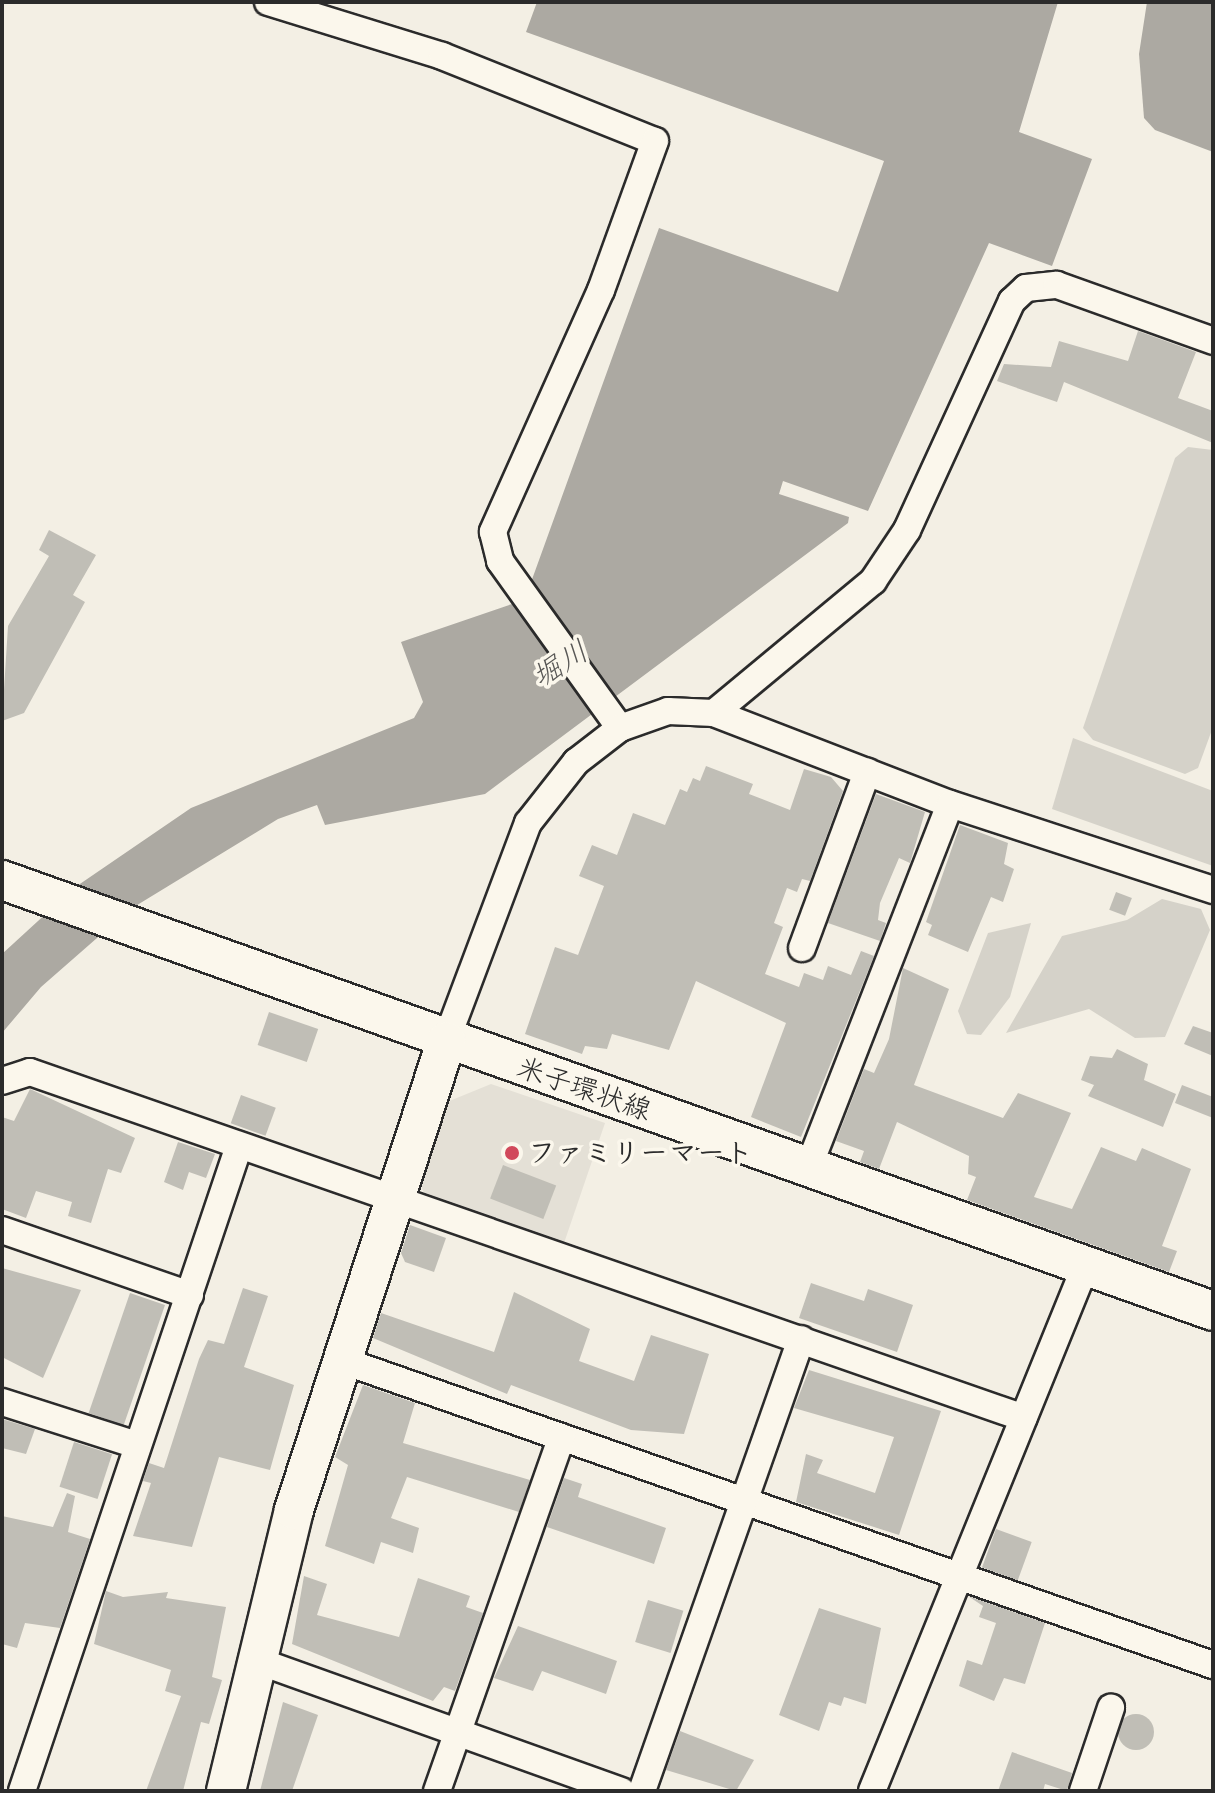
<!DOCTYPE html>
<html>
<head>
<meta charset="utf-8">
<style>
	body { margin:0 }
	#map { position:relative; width:1215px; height:1793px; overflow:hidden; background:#f3efe4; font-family:Sriracha,"Klee One",sans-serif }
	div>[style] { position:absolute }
	.built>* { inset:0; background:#e4e0d6 }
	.green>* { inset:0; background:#d5d2c9 }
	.water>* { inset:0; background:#aca9a2 }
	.building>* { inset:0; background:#c0beb6; transform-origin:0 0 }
	.round { border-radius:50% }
	.roads { filter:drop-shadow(2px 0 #2b2b2b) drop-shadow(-2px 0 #2b2b2b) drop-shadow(0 2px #2b2b2b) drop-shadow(0 -2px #2b2b2b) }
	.street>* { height:26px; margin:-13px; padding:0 13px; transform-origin:13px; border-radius:13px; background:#fbf7ec }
	.secondary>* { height:38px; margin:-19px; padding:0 19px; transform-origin:19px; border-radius:19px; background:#fbf7ec }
	.dots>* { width:22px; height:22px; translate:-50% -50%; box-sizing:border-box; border:4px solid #fbf7ec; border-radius:50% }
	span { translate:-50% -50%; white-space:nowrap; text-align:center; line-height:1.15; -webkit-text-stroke:7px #fbf7ec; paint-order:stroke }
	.street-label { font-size:28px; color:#2b2b2b }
	.poi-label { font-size:28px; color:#2b2b2b; font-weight:700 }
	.left { translate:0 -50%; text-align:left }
	.water-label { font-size:30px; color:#585755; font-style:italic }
	.frame { position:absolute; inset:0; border:4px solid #2b2b2b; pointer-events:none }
</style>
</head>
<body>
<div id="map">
	<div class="built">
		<i style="clip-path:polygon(491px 1084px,605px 1123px,563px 1246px,426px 1198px,420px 1183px,447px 1102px)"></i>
	</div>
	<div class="green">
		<i style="clip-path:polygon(1188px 447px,1213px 450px,1213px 727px,1198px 768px,1185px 774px,1093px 740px,1083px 728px,1175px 458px)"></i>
		<i style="clip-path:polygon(1073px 738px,1213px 791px,1213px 866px,1052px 809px)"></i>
		<i style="clip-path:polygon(1162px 899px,1201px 909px,1210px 930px,1165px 1037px,1135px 1038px,1089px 1009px,1006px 1033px,1062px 936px,1127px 920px)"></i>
		<i style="clip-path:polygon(1031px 923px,1010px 997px,981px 1035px,967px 1034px,958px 1011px,988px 933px)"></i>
	</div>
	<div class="water">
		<i style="clip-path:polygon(537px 2px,1058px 2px,1019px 132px,1092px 159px,1052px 266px,989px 243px,868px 511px,783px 481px,779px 494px,849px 517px,848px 523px,485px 794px,325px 825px,317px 805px,278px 819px,129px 910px,41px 987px,2px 1033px,2px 954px,74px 888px,191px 808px,414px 718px,423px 702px,401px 642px,512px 604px,530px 585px,659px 228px,838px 292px,884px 161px,526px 32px)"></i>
		<i style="clip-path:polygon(1147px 2px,1213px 2px,1213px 152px,1155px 130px,1144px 118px,1139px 54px)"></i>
	</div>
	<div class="building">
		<i style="clip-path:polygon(1138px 331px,1196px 352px,1178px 398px,1213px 411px,1213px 443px,1064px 382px,1057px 402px,997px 381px,1004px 364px,1051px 367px,1059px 341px,1128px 361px)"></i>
		<i style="clip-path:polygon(49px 530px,96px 555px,73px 595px,85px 602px,24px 713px,2px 721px,8px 626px,49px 556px,39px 550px)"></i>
		<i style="clip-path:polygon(706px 766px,753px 784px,749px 794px,790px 810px,804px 769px,831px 777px,843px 791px,810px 881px,802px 879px,797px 892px,787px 888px,774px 923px,783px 927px,765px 974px,799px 987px,804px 973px,823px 980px,828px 966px,851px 975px,861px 951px,874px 956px,801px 1137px,751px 1117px,786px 1023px,696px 981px,669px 1050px,612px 1034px,607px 1049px,585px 1046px,582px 1054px,525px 1034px,555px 947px,578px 955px,604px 886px,579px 876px,592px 845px,617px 855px,633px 813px,665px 825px,680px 789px,687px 792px,693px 778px,700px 781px)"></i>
		<i style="clip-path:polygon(876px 794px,925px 812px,910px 863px,899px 858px,880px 903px,878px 920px,886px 923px,880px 941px,828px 923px)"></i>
		<i style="clip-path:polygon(960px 825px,1008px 843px,1004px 864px,1014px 869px,1003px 902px,991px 897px,968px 952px,928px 935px,932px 925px,926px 922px)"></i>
		<i style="left:1116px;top:892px;width:17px;height:19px;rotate:21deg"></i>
		<i style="clip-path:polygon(903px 968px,949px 989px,914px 1085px,1003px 1118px,1018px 1093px,1071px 1113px,1034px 1197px,1072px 1209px,1101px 1147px,1136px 1161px,1142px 1148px,1191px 1169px,1162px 1246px,1177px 1251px,1169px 1272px,967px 1200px,976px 1177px,968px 1174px,969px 1156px,897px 1122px,879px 1169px,860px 1162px,864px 1151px,836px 1141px,864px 1069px,874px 1073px,889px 1039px)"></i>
		<i style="left:269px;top:1012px;width:52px;height:35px;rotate:19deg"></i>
		<i style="clip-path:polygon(1193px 1026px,1213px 1033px,1213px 1056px,1184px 1044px)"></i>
		<i style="clip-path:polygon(1117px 1049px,1148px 1064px,1144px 1080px,1176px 1094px,1163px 1127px,1088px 1096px,1094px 1085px,1081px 1080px,1090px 1056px,1112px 1058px)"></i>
		<i style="clip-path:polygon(1182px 1085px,1213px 1097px,1213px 1118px,1175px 1103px)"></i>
		<i style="clip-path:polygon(30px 1089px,135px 1138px,121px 1173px,108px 1169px,91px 1223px,68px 1216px,72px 1202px,36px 1191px,26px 1218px,2px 1209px,2px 1117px,14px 1121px)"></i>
		<i style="left:241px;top:1095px;width:37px;height:30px;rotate:20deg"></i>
		<i style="clip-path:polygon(178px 1142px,215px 1154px,206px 1178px,189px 1172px,183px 1190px,164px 1182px)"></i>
		<i style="left:503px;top:1165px;width:57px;height:36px;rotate:21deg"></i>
		<i style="clip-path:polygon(410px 1225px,446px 1238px,434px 1272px,405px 1262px,401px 1253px)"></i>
		<i style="clip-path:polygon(2px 1268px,81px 1290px,43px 1378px,2px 1357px)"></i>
		<i style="clip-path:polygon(811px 1283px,864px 1301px,868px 1289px,913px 1305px,897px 1352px,799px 1318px)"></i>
		<i style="clip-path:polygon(243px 1288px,268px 1296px,244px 1367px,294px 1385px,270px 1470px,219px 1457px,192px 1547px,133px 1536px,151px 1483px,143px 1481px,149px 1463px,164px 1468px,199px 1359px,208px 1340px,224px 1344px)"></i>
		<i style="clip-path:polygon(514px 1292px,590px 1329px,579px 1361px,634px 1381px,651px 1335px,709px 1354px,684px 1434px,631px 1430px,511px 1385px,507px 1394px,373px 1338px,381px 1313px,494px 1352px)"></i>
		<i style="left:130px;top:1293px;width:37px;height:127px;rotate:19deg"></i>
		<i style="clip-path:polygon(809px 1370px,941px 1411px,899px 1535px,796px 1502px,806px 1454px,823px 1460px,817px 1473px,875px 1493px,894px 1437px,794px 1408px)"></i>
		<i style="clip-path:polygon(363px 1385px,415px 1403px,403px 1443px,530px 1480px,519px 1512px,407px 1477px,391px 1518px,419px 1528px,413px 1553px,381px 1542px,374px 1564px,325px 1546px,348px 1465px,335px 1457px)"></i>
		<i style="clip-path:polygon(2px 1419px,35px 1429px,26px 1454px,2px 1448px)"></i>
		<i style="left:74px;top:1442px;width:40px;height:47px;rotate:18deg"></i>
		<i style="clip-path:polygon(564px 1478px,582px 1484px,578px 1497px,666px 1528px,654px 1564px,547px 1527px)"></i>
		<i style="clip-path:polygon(67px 1493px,75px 1496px,68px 1532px,90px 1539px,60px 1628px,25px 1623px,17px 1648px,2px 1644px,2px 1516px,53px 1527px)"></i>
		<i style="left:996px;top:1529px;width:38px;height:41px;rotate:20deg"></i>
		<i style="clip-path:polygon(304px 1576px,327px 1584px,317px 1615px,399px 1637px,418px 1578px,470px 1596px,466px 1607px,483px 1613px,455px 1691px,444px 1687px,433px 1701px,292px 1644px)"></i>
		<i style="clip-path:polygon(106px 1591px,123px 1597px,168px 1592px,166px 1598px,226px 1607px,212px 1677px,222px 1680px,209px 1724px,201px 1722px,183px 1791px,146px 1791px,181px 1696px,165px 1691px,171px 1670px,94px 1644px)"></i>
		<i style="clip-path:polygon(968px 1596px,1045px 1623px,1025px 1684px,1004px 1678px,994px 1701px,959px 1686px,967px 1660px,982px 1665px,996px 1623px,979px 1617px,983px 1606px)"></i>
		<i style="left:648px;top:1600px;width:37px;height:44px;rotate:17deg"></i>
		<i style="clip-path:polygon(819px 1608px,881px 1628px,866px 1704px,844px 1697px,841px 1706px,829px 1702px,819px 1731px,779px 1715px)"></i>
		<i style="clip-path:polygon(518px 1626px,617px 1661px,606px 1694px,542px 1671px,533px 1691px,494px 1678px)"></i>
		<i style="clip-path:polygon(283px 1702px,318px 1715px,292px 1791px,260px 1791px)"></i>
		<i class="round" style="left:1118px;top:1714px;width:36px;height:36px"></i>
		<i style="clip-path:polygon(680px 1731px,754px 1760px,736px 1791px,666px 1770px)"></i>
		<i style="clip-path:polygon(1012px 1752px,1072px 1773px,1067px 1791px,1045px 1784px,1043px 1791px,998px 1791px)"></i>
	</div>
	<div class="roads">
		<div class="street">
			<i style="left:268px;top:2px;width:182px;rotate:17.2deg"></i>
			<i style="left:442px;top:56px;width:229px;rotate:21.8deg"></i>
			<i style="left:655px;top:141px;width:158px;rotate:109.9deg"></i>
			<i style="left:601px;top:290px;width:265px;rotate:114.1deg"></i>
			<i style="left:493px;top:532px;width:30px;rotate:76deg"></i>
			<i style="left:500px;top:561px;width:206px;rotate:54.3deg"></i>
			<i style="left:714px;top:713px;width:207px;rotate:-39.7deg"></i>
			<i style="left:873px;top:581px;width:61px;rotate:-56.3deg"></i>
			<i style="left:907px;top:530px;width:252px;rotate:-65.4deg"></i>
			<i style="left:1012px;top:301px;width:19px;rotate:-43deg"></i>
			<i style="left:1026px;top:288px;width:31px;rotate:-6deg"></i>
			<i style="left:1057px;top:285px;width:166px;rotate:19.7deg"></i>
			<i style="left:802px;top:948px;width:188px;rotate:-69.7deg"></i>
			<i style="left:446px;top:1041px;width:233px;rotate:-69.4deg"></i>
			<i style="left:528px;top:823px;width:78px;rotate:-51.8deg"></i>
			<i style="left:576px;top:762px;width:56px;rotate:-37.7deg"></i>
			<i style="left:620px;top:728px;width:51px;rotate:-19.5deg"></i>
			<i style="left:668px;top:711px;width:46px;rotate:2.5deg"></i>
			<i style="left:714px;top:713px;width:253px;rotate:21.1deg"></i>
			<i style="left:950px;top:804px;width:277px;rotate:18.1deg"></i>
			<i style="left:2px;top:1081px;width:29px;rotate:-18deg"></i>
			<i style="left:30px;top:1072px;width:1052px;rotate:19.19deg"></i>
			<i style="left:809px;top:1166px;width:388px;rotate:-68.7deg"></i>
			<i style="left:2px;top:1230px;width:199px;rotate:19.1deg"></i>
			<i style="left:338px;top:1359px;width:927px;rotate:19.28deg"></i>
			<i style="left:2px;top:1402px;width:142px;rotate:17.7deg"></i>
			<i style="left:261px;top:1662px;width:383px;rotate:19.7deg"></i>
			<i style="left:22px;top:1791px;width:681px;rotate:-71.41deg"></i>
			<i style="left:437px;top:1791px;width:375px;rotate:-70.6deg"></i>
			<i style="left:642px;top:1791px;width:479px;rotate:-70.6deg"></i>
			<i style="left:872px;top:1791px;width:566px;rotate:-67.88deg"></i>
			<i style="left:1083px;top:1791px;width:88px;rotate:-71.4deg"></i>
		</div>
		<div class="secondary">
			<i style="left:2px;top:880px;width:1285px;rotate:19.59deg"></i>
			<i style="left:226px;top:1791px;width:289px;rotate:-76.4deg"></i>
			<i style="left:294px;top:1510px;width:493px;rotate:-72deg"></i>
		</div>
	</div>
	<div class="dots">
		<i style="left:512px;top:1153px;background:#d1495b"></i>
	</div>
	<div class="street-label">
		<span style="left:584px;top:1089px;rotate:19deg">米子環状線</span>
	</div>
	<div class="poi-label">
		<span class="left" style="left:528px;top:1153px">ファミリーマート</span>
	</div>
	<div class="water-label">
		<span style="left:560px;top:664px;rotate:-32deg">堀川</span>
	</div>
	<div class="frame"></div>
</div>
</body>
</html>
